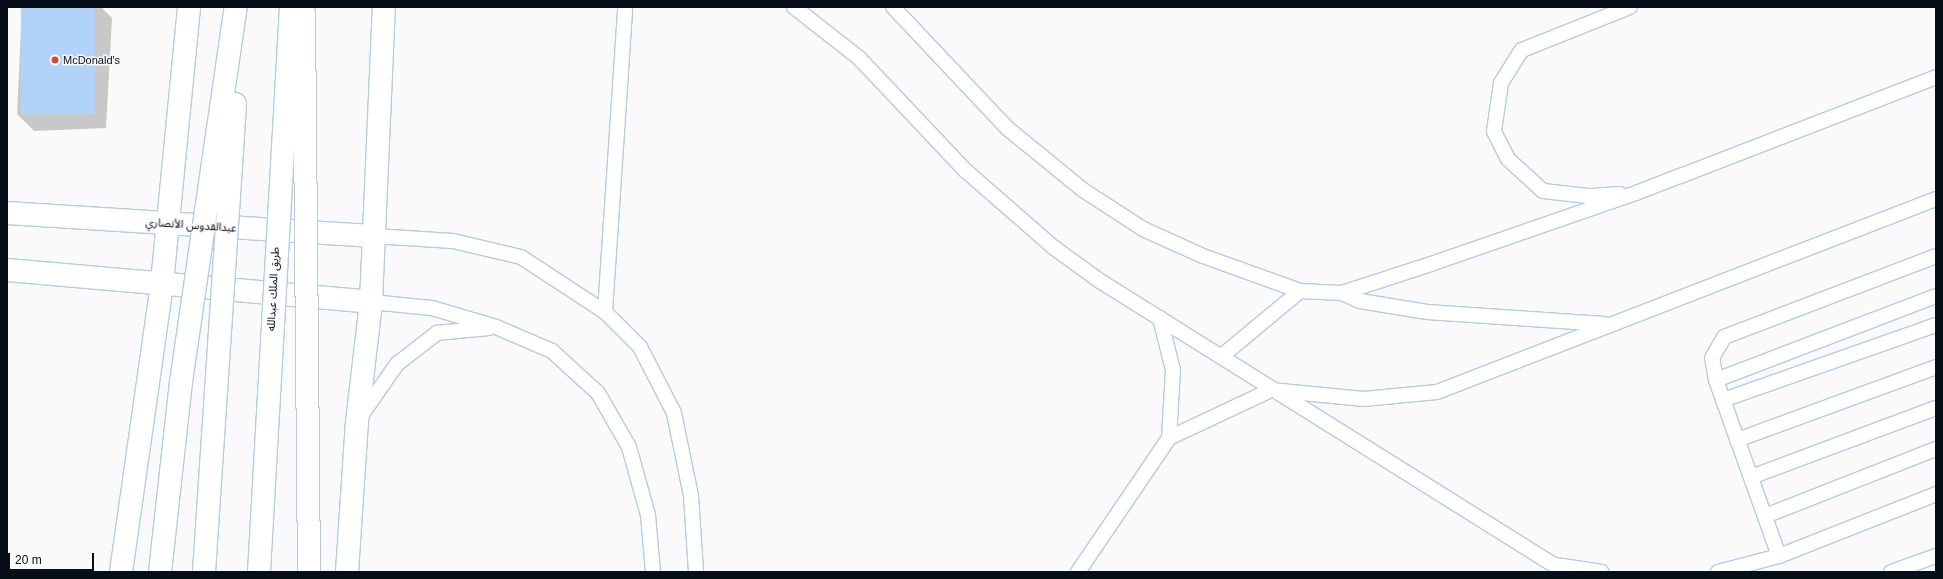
<!DOCTYPE html>
<html>
<head>
<meta charset="utf-8">
<style>
	body { margin:0 }
	#map { position:relative; width:1943px; height:579px; overflow:hidden; background:#fafafa; font-family:Arial,"Noto Sans Arabic",sans-serif }
	div>[style] { position:absolute }
	.shadow>* { inset:0; background:#0003 }
	.building>* { inset:0; background:#b0d4f9; transform-origin:0 0 }
	.roads { filter:drop-shadow(1px 0 #b2cce7) drop-shadow(-1px 0 #b2cce7) drop-shadow(0 1px #b2cce7) drop-shadow(0 -1px #b2cce7) }
	.lane>* { height:14px; margin:-7px; padding:0 7px; transform-origin:7px; border-radius:7px; background:#fff }
	.secondary>* { height:22px; margin:-11px; padding:0 11px; transform-origin:11px; border-radius:11px; background:#fff }
	.primary>* { height:22px; margin:-11px; padding:0 11px; transform-origin:11px; border-radius:11px; background:#fff }
	.bridges { filter:drop-shadow(1px 0 #b2cce7) drop-shadow(-1px 0 #b2cce7) drop-shadow(0 1px #b2cce7) drop-shadow(0 -1px #b2cce7) }
	.highway-bridge>* { height:22px; margin:-11px; padding:0 11px; transform-origin:11px; border-radius:11px; background:#fff }
	.dots>* { width:11px; height:11px; translate:-50% -50%; box-sizing:border-box; border:2px solid #fafafa; border-radius:50% }
	span { translate:-50% -50%; white-space:nowrap; text-align:center; line-height:1.15; -webkit-text-stroke:3px #fafafa; paint-order:stroke }
	.poi-label { font-size:11px; color:#060f18 }
	.left { translate:0 -50%; text-align:left }
	.street-label { font-size:11px; color:#060f18 }
	.frame { position:absolute; inset:0; border:8px solid #060f18; pointer-events:none }
	.scale { position:absolute; left:8px; top:553px; width:86px; height:18px; box-sizing:border-box; border:2px solid #060f18; border-top:0; padding-left:5px; font-size:12px; line-height:14px; white-space:nowrap; color:#060f18; -webkit-text-stroke:3px #fafafa; paint-order:stroke }
</style>
</head>
<body>
<div id="map">
	<div class="shadow">
		<i style="clip-path:polygon(22px 7px,101px 7px,112px 18px,106px 128px,34px 131px,17px 114px)"></i>
	</div>
	<div class="building">
		<i style="left:21px;top:7px;width:74px;height:107px"></i>
	</div>
	<div class="roads">
		<div class="lane">
			<i style="left:794px;top:7px;width:83px;rotate:38.1deg"></i>
			<i style="left:859px;top:58px;width:156px;rotate:46.6deg"></i>
			<i style="left:966px;top:171px;width:116px;rotate:41.1deg"></i>
			<i style="left:1053px;top:247px;width:58px;rotate:35.9deg"></i>
			<i style="left:1100px;top:281px;width:549px;rotate:32.04deg"></i>
			<i style="left:893px;top:7px;width:166px;rotate:46.7deg"></i>
			<i style="left:1007px;top:128px;width:98px;rotate:39.2deg"></i>
			<i style="left:1083px;top:190px;width:72px;rotate:33deg"></i>
			<i style="left:1143px;top:229px;width:66px;rotate:24.2deg"></i>
			<i style="left:1203px;top:256px;width:103px;rotate:19.8deg"></i>
			<i style="left:1300px;top:291px;width:42px;rotate:2.7deg"></i>
			<i style="left:1342px;top:293px;width:94px;rotate:-18deg"></i>
			<i style="left:1431px;top:264px;width:217px;rotate:-19.1deg"></i>
			<i style="left:1636px;top:193px;width:322px;rotate:-21.1deg"></i>
			<i style="left:1620px;top:194px;width:32px;rotate:176deg"></i>
			<i style="left:1588px;top:196px;width:45px;rotate:-173.7deg"></i>
			<i style="left:1543px;top:191px;width:47px;rotate:-137.6deg"></i>
			<i style="left:1508px;top:159px;width:31px;rotate:-117deg"></i>
			<i style="left:1494px;top:131px;width:49px;rotate:-81.7deg"></i>
			<i style="left:1501px;top:83px;width:39px;rotate:-58deg"></i>
			<i style="left:1522px;top:50px;width:116px;rotate:-21.7deg"></i>
			<i style="left:374px;top:236px;width:79px;rotate:3.6deg"></i>
			<i style="left:453px;top:241px;width:70px;rotate:13.2deg"></i>
			<i style="left:521px;top:257px;width:100px;rotate:33.2deg"></i>
			<i style="left:605px;top:312px;width:49px;rotate:45deg"></i>
			<i style="left:640px;top:347px;width:74px;rotate:62.7deg"></i>
			<i style="left:674px;top:413px;width:85px;rotate:78.4deg"></i>
			<i style="left:691px;top:496px;width:76px;rotate:86.2deg"></i>
			<i style="left:1342px;top:293px;width:20px;rotate:24deg"></i>
			<i style="left:1360px;top:301px;width:68px;rotate:9.3deg"></i>
			<i style="left:1427px;top:312px;width:178px;rotate:3.9deg"></i>
			<i style="left:371px;top:302px;width:61px;rotate:5.6deg"></i>
			<i style="left:432px;top:308px;width:67px;rotate:16.5deg"></i>
			<i style="left:496px;top:327px;width:61px;rotate:23.2deg"></i>
			<i style="left:552px;top:351px;width:62px;rotate:42.4deg"></i>
			<i style="left:598px;top:393px;width:62px;rotate:60.1deg"></i>
			<i style="left:629px;top:447px;width:71px;rotate:74.4deg"></i>
			<i style="left:648px;top:515px;width:57px;rotate:85deg"></i>
			<i style="left:605px;top:312px;width:306px;rotate:-86.2deg"></i>
			<i style="left:1160px;top:318px;width:54px;rotate:76deg"></i>
			<i style="left:1173px;top:370px;width:68px;rotate:93.4deg"></i>
			<i style="left:1169px;top:438px;width:113px;rotate:-25.2deg"></i>
			<i style="left:1271px;top:390px;width:93px;rotate:5.5deg"></i>
			<i style="left:1364px;top:399px;width:73px;rotate:-5.5deg"></i>
			<i style="left:1437px;top:392px;width:535px;rotate:-21.15deg"></i>
			<i style="left:1223px;top:355px;width:100px;rotate:-39.7deg"></i>
			<i style="left:1716px;top:380px;width:235px;rotate:-20.9deg"></i>
			<i style="left:1723px;top:400px;width:226px;rotate:-19.4deg"></i>
			<i style="left:360px;top:417px;width:65px;rotate:-55.1deg"></i>
			<i style="left:397px;top:364px;width:51px;rotate:-37.8deg"></i>
			<i style="left:437px;top:333px;width:52px;rotate:-5.5deg"></i>
			<i style="left:1737px;top:440px;width:212px;rotate:-20.1deg"></i>
			<i style="left:1751px;top:477px;width:197px;rotate:-20.5deg"></i>
			<i style="left:1765px;top:516px;width:184px;rotate:-21.4deg"></i>
			<i style="left:1779px;top:556px;width:169px;rotate:-21.5deg"></i>
			<i style="left:1556px;top:565px;width:46px;rotate:8.8deg"></i>
			<i style="left:1078px;top:572px;width:162px;rotate:-55.8deg"></i>
			<i style="left:1718px;top:572px;width:63px;rotate:-14.7deg"></i>
			<i style="left:1779px;top:556px;width:187px;rotate:-109.7deg"></i>
			<i style="left:1716px;top:380px;width:22px;rotate:-100deg"></i>
			<i style="left:1712px;top:358px;width:24px;rotate:-60deg"></i>
			<i style="left:1724px;top:337px;width:227px;rotate:-20.9deg"></i>
			<i style="left:1891px;top:572px;width:48px;rotate:-19.6deg"></i>
		</div>
		<div class="secondary">
			<i style="left:7px;top:213px;width:368px;rotate:3.6deg"></i>
			<i style="left:7px;top:270px;width:365px;rotate:5deg"></i>
		</div>
		<div class="primary">
			<i style="left:121px;top:572px;width:292px;rotate:-81.9deg"></i>
			<i style="left:162px;top:283px;width:277px;rotate:-84.4deg"></i>
			<i style="left:347px;top:572px;width:150px;rotate:-86.2deg"></i>
			<i style="left:357px;top:422px;width:121px;rotate:-83.3deg"></i>
			<i style="left:371px;top:302px;width:295px;rotate:-87.5deg"></i>
		</div>
	</div>
	<div class="bridges">
		<div class="highway-bridge">
			<i style="left:304px;top:13px;width:559px;rotate:89.49deg"></i>
			<i style="left:160px;top:572px;width:191px;rotate:-83.7deg"></i>
			<i style="left:181px;top:382px;width:379px;rotate:-81.7deg"></i>
			<i style="left:204px;top:572px;width:469px;rotate:-86.2deg"></i>
			<i style="left:259px;top:572px;width:566px;rotate:-86.76deg"></i>
		</div>
	</div>
	<div class="dots">
		<i style="left:55px;top:60px;background:#d5473e"></i>
	</div>
	<div class="poi-label">
		<span class="left" style="left:63px;top:60px">McDonald's</span>
	</div>
	<div class="street-label">
		<span style="left:191px;top:225px;rotate:4deg">عبدالقدوس الأنصاري</span>
		<span style="left:273px;top:289px;rotate:-87deg">طريق الملك عبدالله</span>
	</div>
	<div class="frame"></div>
	<div class="scale">20 m</div>
</div>
</body>
</html>
